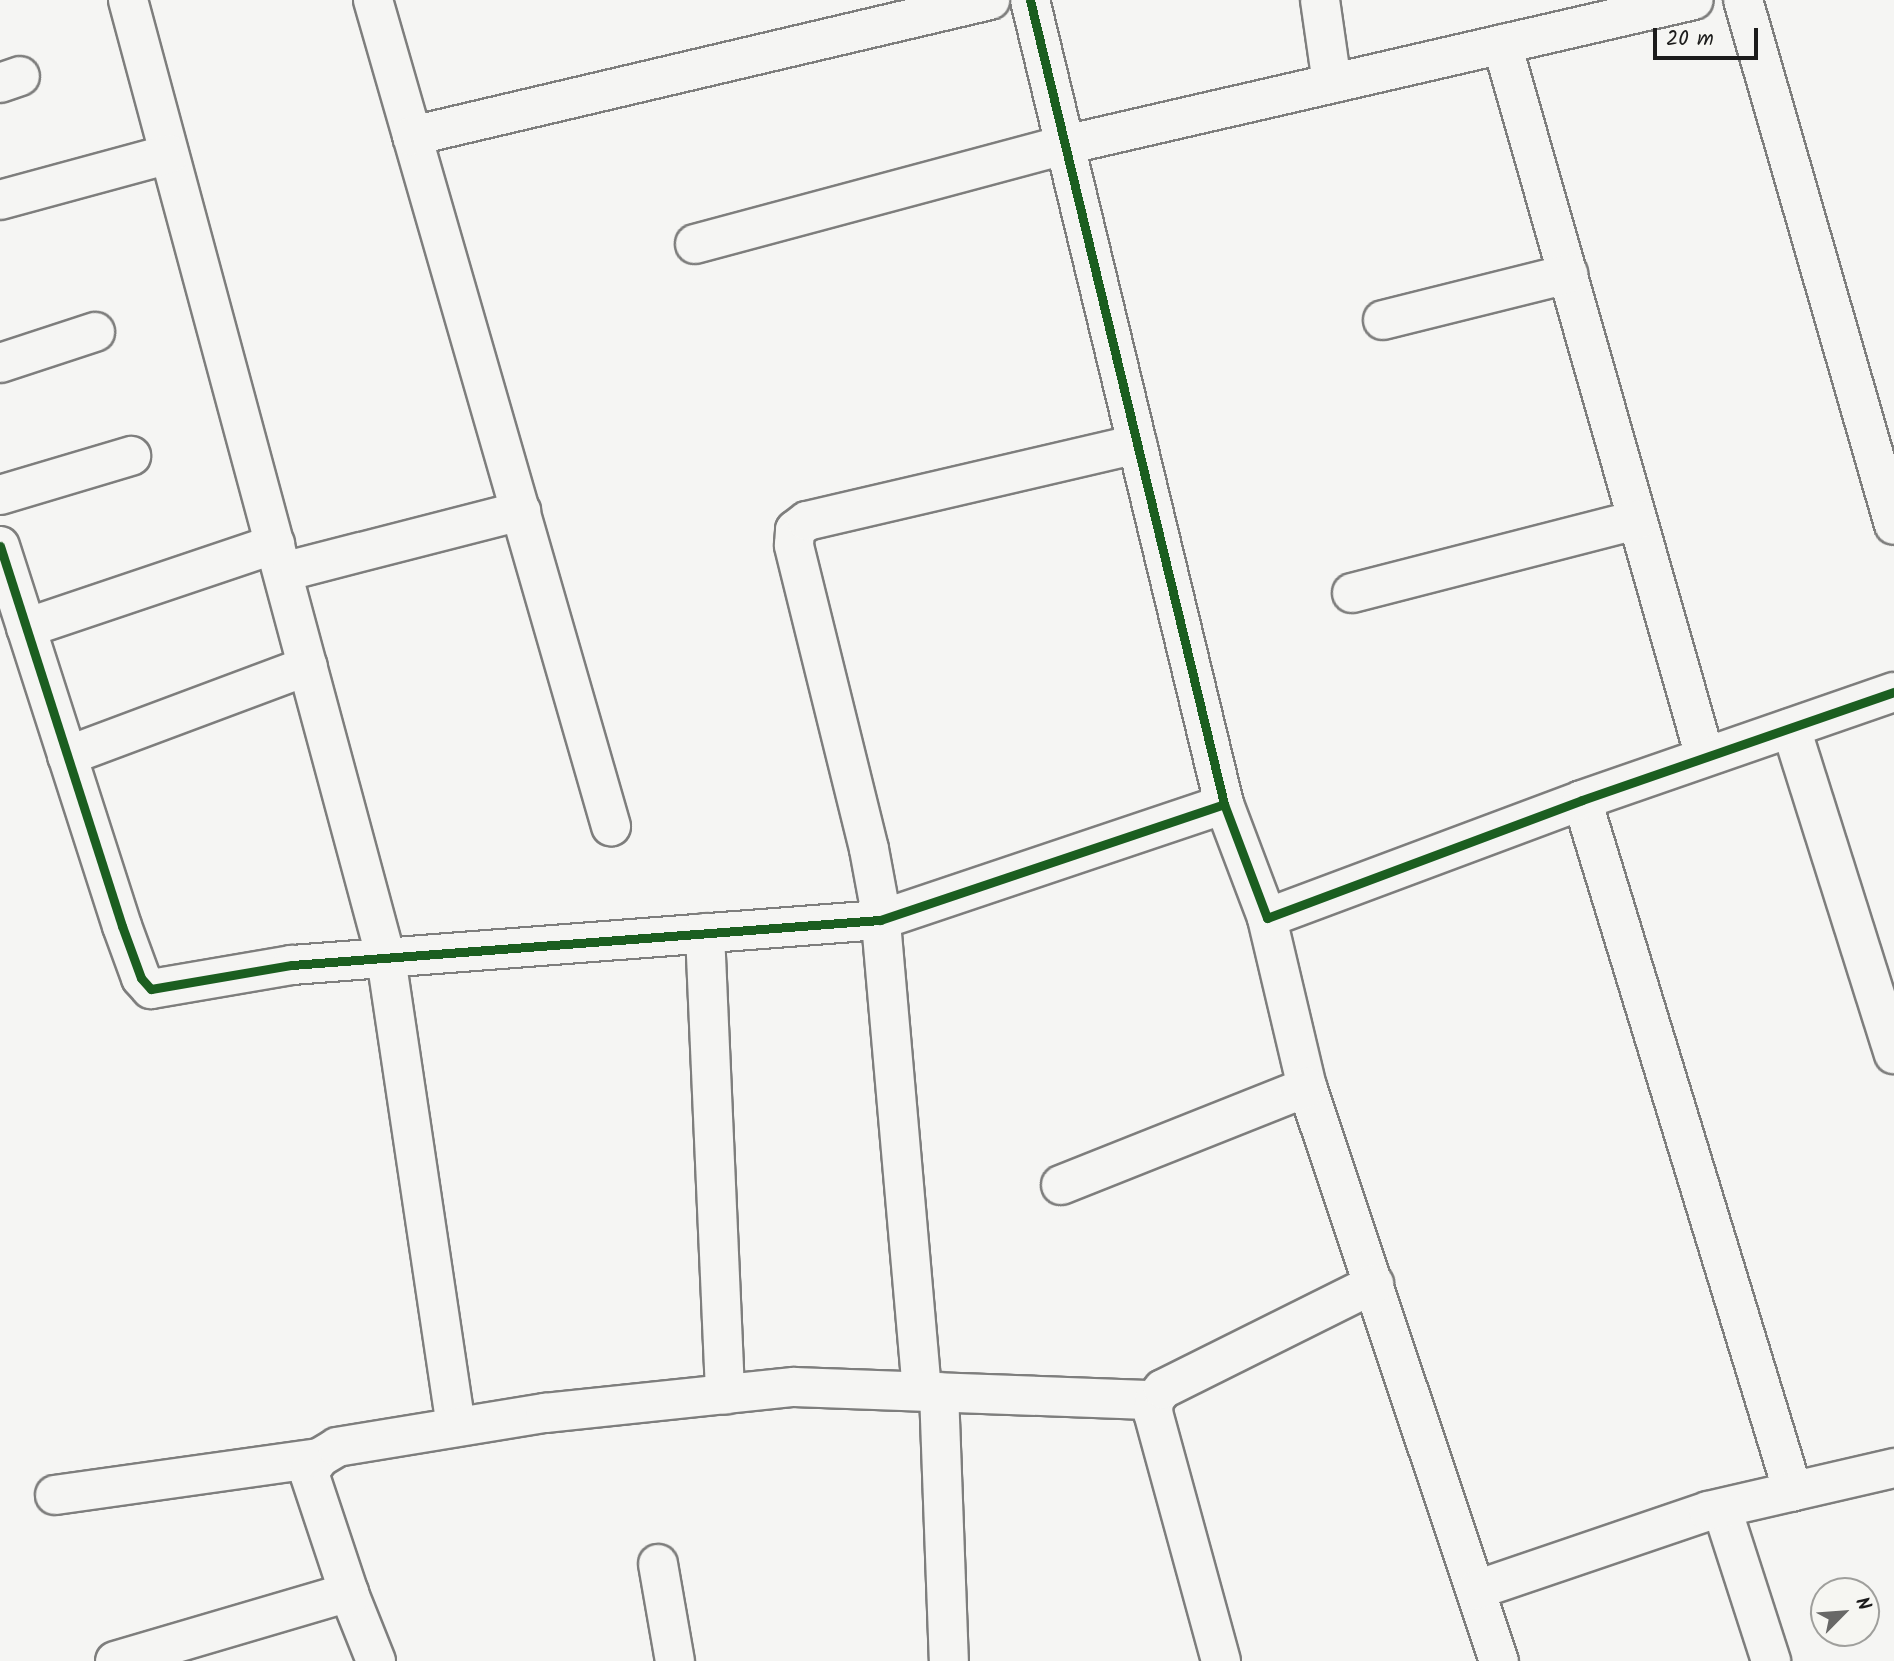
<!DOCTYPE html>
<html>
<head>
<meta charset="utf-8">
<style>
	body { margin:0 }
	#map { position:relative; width:1894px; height:1661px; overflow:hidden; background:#f5f5f3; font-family:Kalam,sans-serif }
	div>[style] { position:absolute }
	.roads { filter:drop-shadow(2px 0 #7e7e7d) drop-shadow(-2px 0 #7e7e7d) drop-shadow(0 2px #7e7e7d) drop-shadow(0 -2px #7e7e7d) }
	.street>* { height:38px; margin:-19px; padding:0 19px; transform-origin:19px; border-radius:19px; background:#f5f5f3 }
	.secondary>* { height:38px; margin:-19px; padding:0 19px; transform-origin:19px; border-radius:19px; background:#f5f5f3 }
	.cycleway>* { height:9px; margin:-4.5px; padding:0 4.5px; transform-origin:4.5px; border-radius:4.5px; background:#1b5e20 }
	span { translate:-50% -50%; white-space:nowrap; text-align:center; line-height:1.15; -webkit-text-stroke:5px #f6f6f2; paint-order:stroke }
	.north { position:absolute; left:1810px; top:1577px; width:70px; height:70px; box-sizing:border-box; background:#f6f6f2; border:2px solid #9f9f9c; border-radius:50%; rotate:65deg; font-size:19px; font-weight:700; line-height:28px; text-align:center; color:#1c1c1c }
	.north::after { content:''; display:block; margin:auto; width:24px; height:32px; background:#686867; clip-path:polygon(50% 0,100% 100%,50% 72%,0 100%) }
	.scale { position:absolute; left:1653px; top:28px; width:105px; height:32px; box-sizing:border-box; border:4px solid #1c1c1c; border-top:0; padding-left:9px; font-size:21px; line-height:24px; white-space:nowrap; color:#1c1c1c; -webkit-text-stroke:5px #f6f6f2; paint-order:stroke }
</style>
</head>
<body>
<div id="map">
	<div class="roads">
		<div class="street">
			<i style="left:128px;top:0;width:992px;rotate:74.93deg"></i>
			<i style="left:386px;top:958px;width:474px;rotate:81.5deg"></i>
			<i style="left:373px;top:0;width:860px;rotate:73.93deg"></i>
			<i style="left:1320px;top:0;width:84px;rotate:81.8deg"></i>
			<i style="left:1743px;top:0;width:546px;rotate:73.95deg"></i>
			<i style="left:1502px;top:44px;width:741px;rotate:74.11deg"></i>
			<i style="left:0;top:83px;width:21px;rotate:-19deg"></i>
			<i style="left:412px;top:136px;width:594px;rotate:-13.24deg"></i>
			<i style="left:0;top:200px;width:175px;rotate:-15.2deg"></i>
			<i style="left:695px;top:244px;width:383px;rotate:-15deg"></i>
			<i style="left:1065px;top:145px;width:645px;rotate:-12.98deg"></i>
			<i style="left:1383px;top:320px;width:191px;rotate:-14deg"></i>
			<i style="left:0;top:363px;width:100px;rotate:-18.1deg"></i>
			<i style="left:0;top:495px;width:137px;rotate:-16.6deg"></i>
			<i style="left:0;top:546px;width:399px;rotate:72.2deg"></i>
			<i style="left:122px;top:926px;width:55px;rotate:69.9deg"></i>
			<i style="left:141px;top:978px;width:15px;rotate:48deg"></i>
			<i style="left:151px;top:989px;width:143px;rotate:-9.7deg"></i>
			<i style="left:292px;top:965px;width:590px;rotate:-4.38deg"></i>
			<i style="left:880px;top:920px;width:363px;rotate:-18.6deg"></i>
			<i style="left:283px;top:572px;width:246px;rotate:-14.4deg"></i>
			<i style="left:1352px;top:593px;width:294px;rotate:-14.4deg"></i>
			<i style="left:26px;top:628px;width:263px;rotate:-18.6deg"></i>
			<i style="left:1791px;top:728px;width:342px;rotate:72.5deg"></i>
			<i style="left:67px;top:756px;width:257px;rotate:-20.5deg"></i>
			<i style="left:1582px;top:800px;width:723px;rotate:73.04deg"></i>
			<i style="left:1267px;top:918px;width:174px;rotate:76.7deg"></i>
			<i style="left:1307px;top:1087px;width:605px;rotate:71.51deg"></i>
			<i style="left:705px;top:933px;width:462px;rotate:87.5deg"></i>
			<i style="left:1061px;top:1185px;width:265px;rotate:-21.7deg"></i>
			<i style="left:922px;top:1391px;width:490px;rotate:-95deg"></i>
			<i style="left:879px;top:903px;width:55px;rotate:-100.5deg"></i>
			<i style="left:869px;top:849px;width:313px;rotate:-103.9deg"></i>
			<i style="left:794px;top:545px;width:15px;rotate:-86deg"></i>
			<i style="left:795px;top:530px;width:15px;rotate:-37deg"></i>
			<i style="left:807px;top:521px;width:339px;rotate:-13.1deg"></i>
			<i style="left:939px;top:1392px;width:269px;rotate:87.9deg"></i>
			<i style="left:55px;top:1495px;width:267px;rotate:-8deg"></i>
			<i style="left:1722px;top:1509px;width:160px;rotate:72.1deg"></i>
			<i style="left:658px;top:1564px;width:98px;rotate:80.1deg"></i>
			<i style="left:1476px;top:1590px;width:245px;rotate:-18.8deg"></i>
			<i style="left:1708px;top:1511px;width:191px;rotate:-13deg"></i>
			<i style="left:115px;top:1661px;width:244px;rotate:-16.4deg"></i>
			<i style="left:376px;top:1661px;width:70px;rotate:-111.8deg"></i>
			<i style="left:350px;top:1596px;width:130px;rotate:-108.4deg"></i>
			<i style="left:309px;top:1473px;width:18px;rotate:-56deg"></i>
			<i style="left:319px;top:1458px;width:21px;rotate:-31deg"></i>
			<i style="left:337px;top:1447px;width:211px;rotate:-9.3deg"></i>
			<i style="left:545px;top:1413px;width:250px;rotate:-6deg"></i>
			<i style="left:794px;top:1387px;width:360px;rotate:2.1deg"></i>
			<i style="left:1221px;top:1661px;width:257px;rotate:-105.3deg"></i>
			<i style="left:1153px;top:1413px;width:13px;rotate:-86deg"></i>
			<i style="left:1154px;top:1400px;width:14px;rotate:-51deg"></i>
			<i style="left:1163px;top:1389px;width:236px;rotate:-26.5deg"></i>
		</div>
		<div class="secondary">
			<i style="left:1030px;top:0;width:827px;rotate:76.43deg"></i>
			<i style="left:1224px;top:804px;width:122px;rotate:69.3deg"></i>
			<i style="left:1267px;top:918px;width:336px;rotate:-20.5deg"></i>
			<i style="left:1582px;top:800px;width:330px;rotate:-19.1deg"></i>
		</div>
	</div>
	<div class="cycleway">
		<i style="left:1030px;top:0;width:827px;rotate:76.43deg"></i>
		<i style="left:1224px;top:804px;width:122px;rotate:69.3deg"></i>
		<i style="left:1267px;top:918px;width:336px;rotate:-20.5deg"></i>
		<i style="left:1582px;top:800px;width:330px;rotate:-19.1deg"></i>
		<i style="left:0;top:546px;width:399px;rotate:72.2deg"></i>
		<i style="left:122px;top:926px;width:55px;rotate:69.9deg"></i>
		<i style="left:141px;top:978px;width:15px;rotate:48deg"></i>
		<i style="left:151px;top:989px;width:143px;rotate:-9.7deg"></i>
		<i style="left:292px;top:965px;width:590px;rotate:-4.38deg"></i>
		<i style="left:880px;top:920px;width:363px;rotate:-18.6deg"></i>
	</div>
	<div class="north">N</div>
	<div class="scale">20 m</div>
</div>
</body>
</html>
